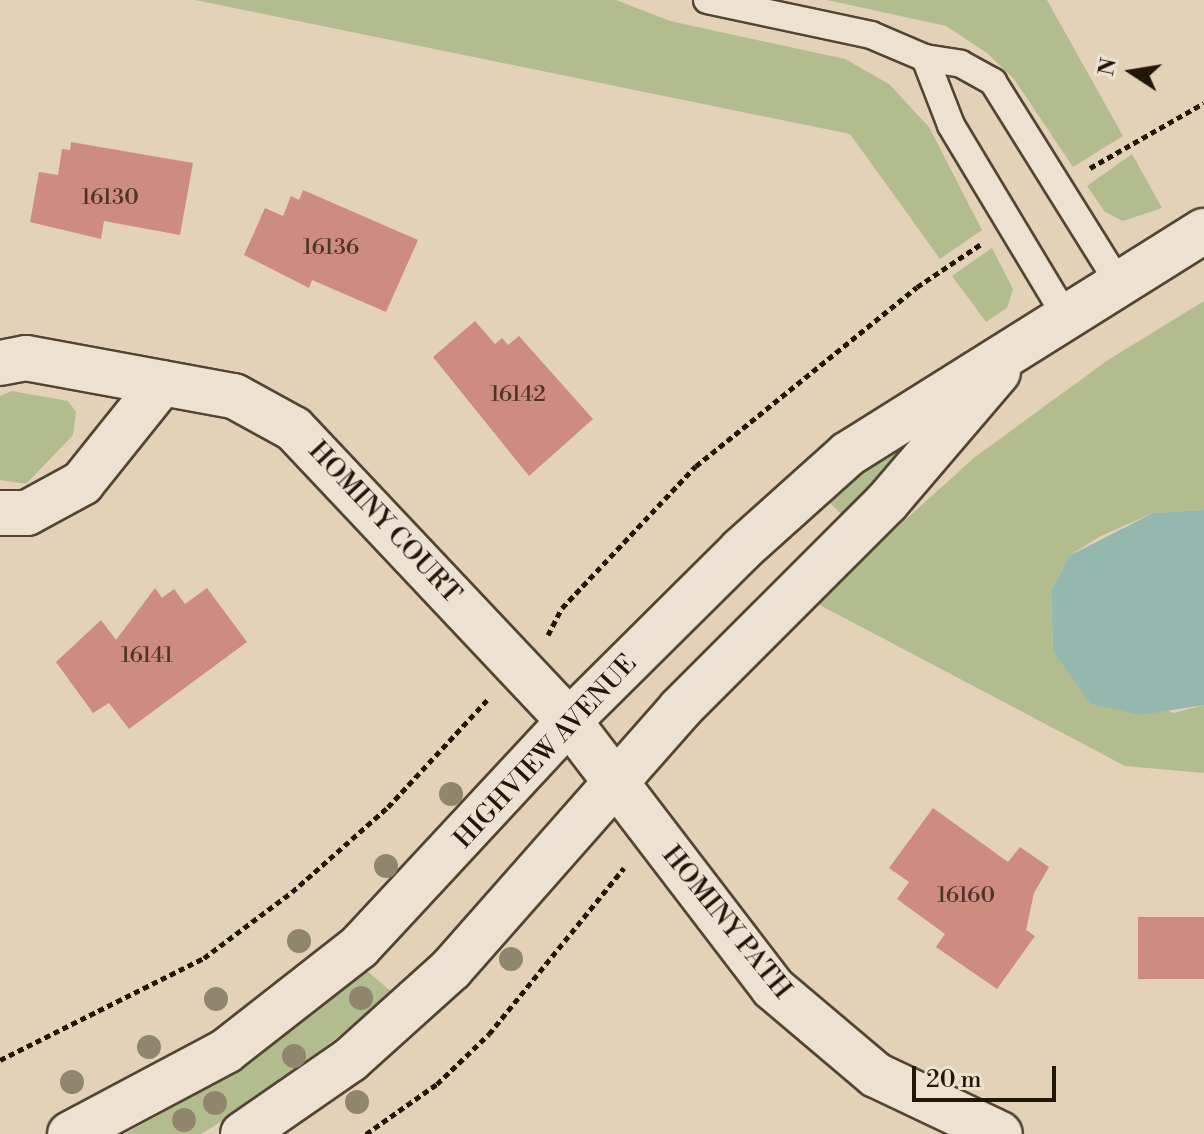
<!DOCTYPE html>
<html>
<head>
<meta charset="utf-8">
<style>
	body { margin:0 }
	#map { position:relative; width:1204px; height:1134px; overflow:hidden; background:#e3d2b8; font-family:"Libre Bodoni",serif }
	div>[style] { position:absolute }
	.green>* { inset:0; background:#b3bc8f }
	.water>* { inset:0; background:#95b8ae }
	.building>* { inset:0; background:#cd8c7f; transform-origin:0 0 }
	.path>* { height:5px; margin-top:-2.5px; transform-origin:0; background:repeating-linear-gradient(90deg,#211608 0 6px,transparent 0 10px) }
	.roads { filter:drop-shadow(2px 0 #524534) drop-shadow(-2px 0 #524534) drop-shadow(0 2px #524534) drop-shadow(0 -2px #524534) }
	.lane>* { height:26px; margin:-13px; padding:0 13px; transform-origin:13px; border-radius:13px; background:#ede2d1 }
	.street>* { height:44px; margin:-22px; padding:0 22px; transform-origin:22px; border-radius:22px; background:#ede2d1 }
	.secondary>* { height:44px; margin:-22px; padding:0 22px; transform-origin:22px; border-radius:22px; background:#ede2d1 }
	.trees>* { width:24px; height:24px; margin:-12px; border-radius:50%; background:#90866d }
	span { translate:-50% -50%; white-space:nowrap; text-align:center; line-height:1.15; -webkit-text-stroke:6px #ede2d1; paint-order:stroke }
	.number-label { font-size:22px; color:#4c3426 }
	.number-label span { -webkit-text-stroke-width:0 }
	.street-label { font-size:26px; color:#211608 }
	.north { position:absolute; left:1092px; top:32px; width:80px; height:80px; -webkit-text-stroke:6px #ede2d1; paint-order:stroke; rotate:282deg; font-size:22px; font-weight:700; line-height:32px; text-align:center; color:#211608 }
	.north::after { content:''; display:block; margin:auto; width:28px; height:36px; background:#211608; clip-path:polygon(50% 0,100% 100%,50% 72%,0 100%) }
	.scale { position:absolute; left:912px; top:1066px; width:144px; height:36px; box-sizing:border-box; border:4px solid #211608; border-top:0; padding-left:10px; font-size:24px; line-height:28px; white-space:nowrap; color:#211608; -webkit-text-stroke:6px #ede2d1; paint-order:stroke }
</style>
</head>
<body>
<div id="map">
	<div class="green">
		<i style="clip-path:polygon(195px 0,616px 0,670px 21px,845px 59px,889px 84px,929px 127px,982px 230px,940px 259px,850px 134px)"></i>
		<i style="clip-path:polygon(827px 0,1047px 0,1123px 136px,1073px 167px,1014px 79px,987px 53px,946px 26px)"></i>
		<i style="clip-path:polygon(1132px 154px,1162px 208px,1123px 221px,1105px 212px,1087px 186px)"></i>
		<i style="clip-path:polygon(992px 248px,1013px 289px,1007px 308px,986px 322px,952px 276px)"></i>
		<i style="clip-path:polygon(1204px 301px,1204px 510px,1153px 513px,1099px 537px,1069px 556px,1051px 591px,1053px 651px,1173px 713px,1204px 705px,1204px 773px,1125px 766px,814px 602px,975px 457px,1108px 360px)"></i>
		<i style="clip-path:polygon(12px 391px,68px 401px,76px 412px,73px 435px,26px 484px,0 480px,0 396px)"></i>
		<i style="clip-path:polygon(897px 444px,902px 450px,844px 517px,826px 499px)"></i>
		<i style="clip-path:polygon(367px 971px,393px 993px,270px 1091px,201px 1134px,125px 1134px,242px 1068px)"></i>
	</div>
	<div class="water">
		<i style="clip-path:polygon(1204px 510px,1204px 705px,1141px 715px,1091px 704px,1053px 651px,1051px 591px,1069px 556px,1153px 513px)"></i>
	</div>
	<div class="building">
		<i style="clip-path:polygon(71px 142px,193px 163px,180px 235px,104px 221px,101px 239px,30px 222px,39px 172px,58px 175px,62px 149px,70px 150px)"></i>
		<i style="clip-path:polygon(303px 190px,418px 240px,386px 312px,312px 280px,309px 288px,244px 255px,265px 208px,283px 216px,291px 196px,299px 200px)"></i>
		<i style="clip-path:polygon(475px 321px,495px 344px,502px 338px,508px 345px,519px 336px,593px 419px,529px 476px,433px 357px)"></i>
		<i style="clip-path:polygon(155px 588px,162px 598px,174px 589px,185px 604px,207px 588px,247px 642px,129px 729px,109px 703px,93px 713px,56px 662px,101px 620px,116px 640px)"></i>
		<i style="clip-path:polygon(933px 808px,1008px 862px,1020px 847px,1049px 867px,1034px 893px,1026px 930px,1035px 936px,997px 989px,936px 947px,945px 934px,897px 899px,909px 882px,889px 868px)"></i>
		<i style="left:1138px;top:917px;width:66px;height:62px"></i>
	</div>
	<div class="path">
		<i style="left:1090px;top:168px;width:131px;rotate:-29.7deg"></i>
		<i style="left:548px;top:635px;width:30px;rotate:-63deg"></i>
		<i style="left:562px;top:608px;width:195px;rotate:-46.7deg"></i>
		<i style="left:696px;top:466px;width:284px;rotate:-39deg"></i>
		<i style="left:917px;top:287px;width:77px;rotate:-33.9deg"></i>
		<i style="left:0;top:1060px;width:228px;rotate:-26.6deg"></i>
		<i style="left:204px;top:958px;width:110px;rotate:-36.9deg"></i>
		<i style="left:292px;top:892px;width:128px;rotate:-41.5deg"></i>
		<i style="left:388px;top:807px;width:146px;rotate:-47.2deg"></i>
		<i style="left:366px;top:1134px;width:87px;rotate:-35.2deg"></i>
		<i style="left:437px;top:1084px;width:72px;rotate:-43.9deg"></i>
		<i style="left:489px;top:1034px;width:214px;rotate:-50.9deg"></i>
	</div>
	<div class="roads">
		<div class="lane">
			<i style="left:707px;top:0;width:168px;rotate:12deg"></i>
			<i style="left:871px;top:35px;width:59px;rotate:23.1deg"></i>
			<i style="left:1068px;top:320px;width:227px;rotate:-121deg"></i>
			<i style="left:951px;top:125px;width:72px;rotate:-111.2deg"></i>
			<i style="left:925px;top:58px;width:36px;rotate:9deg"></i>
			<i style="left:961px;top:64px;width:37px;rotate:29deg"></i>
			<i style="left:993px;top:82px;width:239px;rotate:58deg"></i>
		</div>
		<div class="street">
			<i style="left:0;top:363px;width:26px;rotate:-11deg"></i>
			<i style="left:26px;top:358px;width:211px;rotate:10.4deg"></i>
			<i style="left:234px;top:396px;width:68px;rotate:28.8deg"></i>
			<i style="left:294px;top:429px;width:401px;rotate:46.7deg"></i>
			<i style="left:569px;top:721px;width:336px;rotate:52.6deg"></i>
			<i style="left:773px;top:988px;width:135px;rotate:40.2deg"></i>
			<i style="left:876px;top:1075px;width:137px;rotate:25.4deg"></i>
			<i style="left:0;top:513px;width:27px"></i>
			<i style="left:27px;top:513px;width:63px;rotate:-28.6deg"></i>
			<i style="left:82px;top:483px;width:128px;rotate:-51.3deg"></i>
		</div>
		<div class="secondary">
			<i style="left:70px;top:1134px;width:177px;rotate:-28deg"></i>
			<i style="left:226px;top:1051px;width:169px;rotate:-38deg"></i>
			<i style="left:359px;top:947px;width:309px;rotate:-47.1deg"></i>
			<i style="left:569px;top:721px;width:243px;rotate:-44.8deg"></i>
			<i style="left:741px;top:550px;width:144px;rotate:-41.9deg"></i>
			<i style="left:848px;top:454px;width:420px;rotate:-32.1deg"></i>
			<i style="left:243px;top:1134px;width:130px;rotate:-34.7deg"></i>
			<i style="left:350px;top:1060px;width:136px;rotate:-42deg"></i>
			<i style="left:451px;top:969px;width:346px;rotate:-48.6deg"></i>
			<i style="left:680px;top:709px;width:293px;rotate:-45deg"></i>
			<i style="left:887px;top:502px;width:171px;rotate:-49.5deg"></i>
		</div>
	</div>
	<div class="trees">
		<i style="left:451px;top:794px"></i>
		<i style="left:386px;top:866px"></i>
		<i style="left:299px;top:941px"></i>
		<i style="left:511px;top:959px"></i>
		<i style="left:361px;top:998px"></i>
		<i style="left:216px;top:999px"></i>
		<i style="left:149px;top:1047px"></i>
		<i style="left:294px;top:1056px"></i>
		<i style="left:72px;top:1082px"></i>
		<i style="left:357px;top:1102px"></i>
		<i style="left:215px;top:1103px"></i>
		<i style="left:184px;top:1120px"></i>
	</div>
	<div class="number-label">
		<span style="left:110px;top:198px">16130</span>
		<span style="left:331px;top:248px">16136</span>
		<span style="left:518px;top:395px">16142</span>
		<span style="left:147px;top:656px">16141</span>
		<span style="left:966px;top:896px">16160</span>
	</div>
	<div class="street-label">
		<span style="left:384px;top:523px;rotate:47deg">HOMINY COURT</span>
		<span style="left:546px;top:752px;rotate:-47deg">HIGHVIEW AVENUE</span>
		<span style="left:726px;top:923px;rotate:51deg">HOMINY PATH</span>
	</div>
	<div class="north">N</div>
	<div class="scale">20 m</div>
</div>
</body>
</html>
